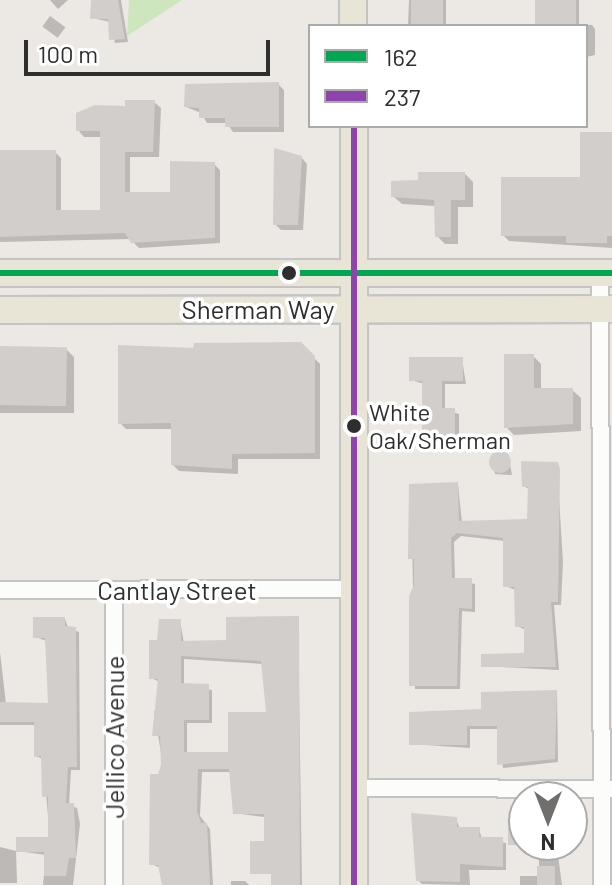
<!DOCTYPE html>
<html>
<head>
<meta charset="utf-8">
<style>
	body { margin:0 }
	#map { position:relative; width:612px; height:885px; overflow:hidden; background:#ece8e4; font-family:Barlow,sans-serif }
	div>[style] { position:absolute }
	.green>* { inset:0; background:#cee6be }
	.shadow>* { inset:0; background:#0003; transform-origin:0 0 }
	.building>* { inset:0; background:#d1cecb; transform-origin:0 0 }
	.round { border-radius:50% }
	.roads { filter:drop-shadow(2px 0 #c5c4c5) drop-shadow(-2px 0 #c5c4c5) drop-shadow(0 2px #c5c4c5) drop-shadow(0 -2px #c5c4c5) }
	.minor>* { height:16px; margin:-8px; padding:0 8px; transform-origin:8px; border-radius:8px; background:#fcfcfb }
	.primary>* { height:26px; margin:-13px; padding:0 13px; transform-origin:13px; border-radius:13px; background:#e8e4d6 }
	.bus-1>* { height:6px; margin:-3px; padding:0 3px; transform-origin:3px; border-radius:3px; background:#00a651 }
	.bus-2>* { height:6px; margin:-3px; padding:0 3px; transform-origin:3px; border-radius:3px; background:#8e44ad }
	.dots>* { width:22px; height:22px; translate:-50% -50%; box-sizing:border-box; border:4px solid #fff; border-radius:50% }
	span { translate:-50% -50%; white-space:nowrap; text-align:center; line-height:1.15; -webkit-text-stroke:7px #fff; paint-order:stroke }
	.bus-label { font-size:24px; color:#2e2e2e }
	.left { translate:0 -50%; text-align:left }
	.street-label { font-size:26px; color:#2e2e2e }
	.legend { position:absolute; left:308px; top:24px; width:280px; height:104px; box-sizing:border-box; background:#fff; border:2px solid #ababab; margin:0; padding:10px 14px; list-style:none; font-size:24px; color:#2e2e2e }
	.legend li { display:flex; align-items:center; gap:16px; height:40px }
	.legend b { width:40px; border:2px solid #ababab }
	.north { position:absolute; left:508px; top:781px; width:80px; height:80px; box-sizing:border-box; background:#fff; border:2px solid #ababab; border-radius:50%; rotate:180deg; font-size:22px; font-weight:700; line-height:32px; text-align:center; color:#2e2e2e }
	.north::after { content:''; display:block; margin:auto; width:28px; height:36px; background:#706f6e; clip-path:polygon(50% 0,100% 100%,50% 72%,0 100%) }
	.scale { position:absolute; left:24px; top:40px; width:246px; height:36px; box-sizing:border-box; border:4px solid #2e2e2e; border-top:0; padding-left:10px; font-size:24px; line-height:28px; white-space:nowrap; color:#2e2e2e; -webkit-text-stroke:6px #fff; paint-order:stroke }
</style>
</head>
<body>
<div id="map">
	<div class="green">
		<i style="clip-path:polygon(129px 0,182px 0,127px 36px)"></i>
	</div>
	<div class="shadow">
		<i style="clip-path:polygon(50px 0,68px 0,58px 9px)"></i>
		<i style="clip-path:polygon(93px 0,121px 0,128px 42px,115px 43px,110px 22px,92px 18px)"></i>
		<i style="clip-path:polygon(409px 0,446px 0,446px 25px,537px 25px,536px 0,579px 0,579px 25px,592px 25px,595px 29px,595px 55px,586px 57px,586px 26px,408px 26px)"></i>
		<i style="left:50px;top:16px;width:19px;height:13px;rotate:36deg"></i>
		<i style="clip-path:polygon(278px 84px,284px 90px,284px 132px,233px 132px,227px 123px,207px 123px,201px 113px,186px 107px)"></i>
		<i style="clip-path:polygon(154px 102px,161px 108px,159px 157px,130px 157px,130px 194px,172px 194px,214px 164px,220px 170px,220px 243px,139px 248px,130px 239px,0 242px,0 152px,55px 152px,61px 158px,61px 212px,102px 212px,102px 137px,84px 137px,78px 130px,127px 108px)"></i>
		<i style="clip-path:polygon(612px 133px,612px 248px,509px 241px,503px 235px,582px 179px)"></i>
		<i style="clip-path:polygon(301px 157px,307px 164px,303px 230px,281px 230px,275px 224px)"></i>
		<i style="clip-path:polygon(465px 174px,473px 182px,473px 207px,458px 207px,458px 244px,445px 244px,437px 236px,436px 206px,402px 204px,393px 196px,420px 182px)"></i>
		<i style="clip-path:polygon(300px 344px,320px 364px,320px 459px,238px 459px,238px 474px,179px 471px,173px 465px,173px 429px,126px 429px,120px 423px,194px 350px)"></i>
		<i style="clip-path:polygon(0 349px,66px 349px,74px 357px,74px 413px,0 413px)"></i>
		<i style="clip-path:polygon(533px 356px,541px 364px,541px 390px,572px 390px,581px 398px,581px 431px,514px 435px,506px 427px)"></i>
		<i style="clip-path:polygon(462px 359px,466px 384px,445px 384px,445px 410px,459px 414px,459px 438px,429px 438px,424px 384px,411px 380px)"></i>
		<i style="clip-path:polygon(508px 454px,512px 475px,495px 474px,492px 455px)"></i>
		<i style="clip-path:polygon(557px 464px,563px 562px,561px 605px,554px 605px,559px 670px,483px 666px,526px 655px,526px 630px,517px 626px,516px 590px,505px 586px,505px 541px,461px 536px,454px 542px,455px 580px,475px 584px,475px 612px,462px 611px,460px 689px,415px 689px,411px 486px,458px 484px,462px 523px,529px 521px,530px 490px,524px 486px)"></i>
		<i style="clip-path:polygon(evenodd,298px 618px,302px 885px,274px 885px,272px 818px,234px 813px,231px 772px,202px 772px,200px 816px,210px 829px,213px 885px,163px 885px,161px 868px,151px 864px,163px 765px,154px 711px,160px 710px,160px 682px,151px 678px,158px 642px,180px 621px,184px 643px,228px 642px,298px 618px,184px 659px,263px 664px,269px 714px,230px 754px,187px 754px,187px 723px,212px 723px,212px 690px,184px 685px,184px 659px)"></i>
		<i style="clip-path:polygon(65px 619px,68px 628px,79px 632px,80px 770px,71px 770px,69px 805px,77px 808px,80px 824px,73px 885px,43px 885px,46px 855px,18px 851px,50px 839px,43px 759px,36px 756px,36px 725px,0 725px,0 652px,6px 704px,51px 705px,47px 641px,35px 637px)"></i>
		<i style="clip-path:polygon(557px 692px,558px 762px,503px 768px,499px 729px,470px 729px,470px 748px,411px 744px,483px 711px)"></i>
		<i style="clip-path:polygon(519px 815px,524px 815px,524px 845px,563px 845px,557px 848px,562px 885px,520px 885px,520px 876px,539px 876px,539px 848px,510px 844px)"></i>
		<i style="clip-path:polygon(456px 819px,460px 829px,479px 829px,482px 839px,506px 843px,506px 870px,469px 870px,470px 885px,422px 884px,418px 880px)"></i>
		<i style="clip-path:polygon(0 847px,16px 851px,17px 883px,0 883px)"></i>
		<i style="clip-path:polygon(231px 881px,245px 881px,249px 885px,231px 885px)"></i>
	</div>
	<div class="building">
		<i style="clip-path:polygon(91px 0,118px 0,125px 39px,109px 40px,108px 19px,90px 19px)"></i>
		<i style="left:411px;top:0;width:32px;height:26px"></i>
		<i style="left:535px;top:0;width:41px;height:26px"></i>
		<i style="clip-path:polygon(279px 82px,279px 127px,225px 127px,225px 118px,199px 118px,199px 108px,184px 107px,185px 84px)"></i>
		<i style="clip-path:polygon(125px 100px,155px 100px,153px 152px,125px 152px,125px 192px,170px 192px,170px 161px,215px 162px,215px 238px,131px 243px,125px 233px,0 237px,0 150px,56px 150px,56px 210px,100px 210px,100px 131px,76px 131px,76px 113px,95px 105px,125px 106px)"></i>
		<i style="clip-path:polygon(580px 132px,612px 132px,612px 236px,607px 236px,607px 243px,566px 243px,566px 236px,501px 236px,501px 177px,580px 177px)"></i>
		<i style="clip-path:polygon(274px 148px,302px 156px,298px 225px,273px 225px)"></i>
		<i style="clip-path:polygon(418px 172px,465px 172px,465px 200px,451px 200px,451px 237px,435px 237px,434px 200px,391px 197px,391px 181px,418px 180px)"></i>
		<i style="clip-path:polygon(301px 342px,315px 356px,315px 453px,232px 454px,232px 469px,171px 465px,171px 423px,118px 424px,118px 345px,193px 348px,194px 343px)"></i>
		<i style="left:0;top:346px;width:67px;height:59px;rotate:1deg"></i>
		<i style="clip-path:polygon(504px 354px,534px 354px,534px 388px,573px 388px,573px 424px,504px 428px)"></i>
		<i style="clip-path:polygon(409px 357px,463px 357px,463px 381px,442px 381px,442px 408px,455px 408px,455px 435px,422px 435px,422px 381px,409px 381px)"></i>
		<i class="round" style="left:489px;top:451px;width:22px;height:22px"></i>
		<i style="clip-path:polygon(521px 461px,558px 462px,560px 469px,558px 602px,551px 602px,556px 667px,481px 667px,481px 654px,524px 653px,524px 627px,515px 627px,514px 587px,503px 587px,503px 538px,457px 533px,451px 538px,452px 578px,472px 578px,472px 609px,459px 608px,457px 686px,409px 686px,409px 596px,414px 585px,414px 559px,408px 559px,409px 484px,458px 482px,459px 521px,527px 519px,528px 487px,522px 487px)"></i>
		<i style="clip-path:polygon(evenodd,299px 616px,300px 885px,271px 885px,271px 874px,250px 874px,250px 841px,264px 841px,264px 814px,233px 814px,229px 769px,198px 769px,197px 811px,201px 823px,207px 823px,210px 885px,162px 885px,158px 865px,149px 865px,150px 774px,158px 774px,161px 765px,160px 736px,152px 736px,158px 679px,149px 679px,149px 640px,157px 640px,159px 619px,181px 619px,181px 641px,226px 640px,226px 617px,299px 616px,181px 656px,261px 661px,266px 712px,228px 712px,228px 752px,184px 752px,184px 720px,209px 720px,209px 684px,181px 683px,181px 656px)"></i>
		<i style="clip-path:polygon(33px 617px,65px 617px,65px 626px,76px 627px,77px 767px,68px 767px,66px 803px,74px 803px,76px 858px,69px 858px,66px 876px,44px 876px,44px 852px,16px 852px,16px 837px,48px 837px,48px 797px,42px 797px,41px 756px,34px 757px,34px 722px,0 722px,0 702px,48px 703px,45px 638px,33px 638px)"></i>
		<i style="clip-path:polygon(557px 690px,555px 759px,497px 765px,497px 726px,467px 726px,467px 745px,409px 745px,409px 712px,481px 709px,481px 692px)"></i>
		<i style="clip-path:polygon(411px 813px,457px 817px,457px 827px,480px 827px,479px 837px,503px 837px,503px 867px,460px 864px,460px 882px,416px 881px)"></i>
		<i style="left:508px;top:821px;width:16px;height:24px"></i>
		<i style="left:537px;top:866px;width:18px;height:19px"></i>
	</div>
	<div class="roads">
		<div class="minor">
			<i style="left:600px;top:273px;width:612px;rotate:89.81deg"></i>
			<i style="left:0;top:590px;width:354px;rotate:-0.2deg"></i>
			<i style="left:114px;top:590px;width:295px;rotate:90deg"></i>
			<i style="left:354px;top:788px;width:258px;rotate:0.2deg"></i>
		</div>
		<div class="primary">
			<i style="left:353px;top:0;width:26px;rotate:90deg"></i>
			<i style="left:354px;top:126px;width:759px;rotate:90deg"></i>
			<i style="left:0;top:273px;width:612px"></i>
			<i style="left:0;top:310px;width:612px;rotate:-0.09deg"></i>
		</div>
	</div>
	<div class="bus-1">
		<i style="left:0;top:273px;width:612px"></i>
	</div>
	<div class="bus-2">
		<i style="left:354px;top:126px;width:759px;rotate:90deg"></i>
	</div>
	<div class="dots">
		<i style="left:289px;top:273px;background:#2e2e2e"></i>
		<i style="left:354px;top:426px;background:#2e2e2e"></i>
	</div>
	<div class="bus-label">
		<span class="left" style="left:369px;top:426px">White<br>Oak/Sherman</span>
	</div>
	<div class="street-label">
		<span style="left:258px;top:309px">Sherman Way</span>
		<span style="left:177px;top:590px">Cantlay Street</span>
		<span style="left:114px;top:737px;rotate:-90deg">Jellico Avenue</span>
	</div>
	<ul class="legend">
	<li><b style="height:10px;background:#00a651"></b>162</li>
	<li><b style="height:10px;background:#8e44ad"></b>237</li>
	</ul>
	<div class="north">N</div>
	<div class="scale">100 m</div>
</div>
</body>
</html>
